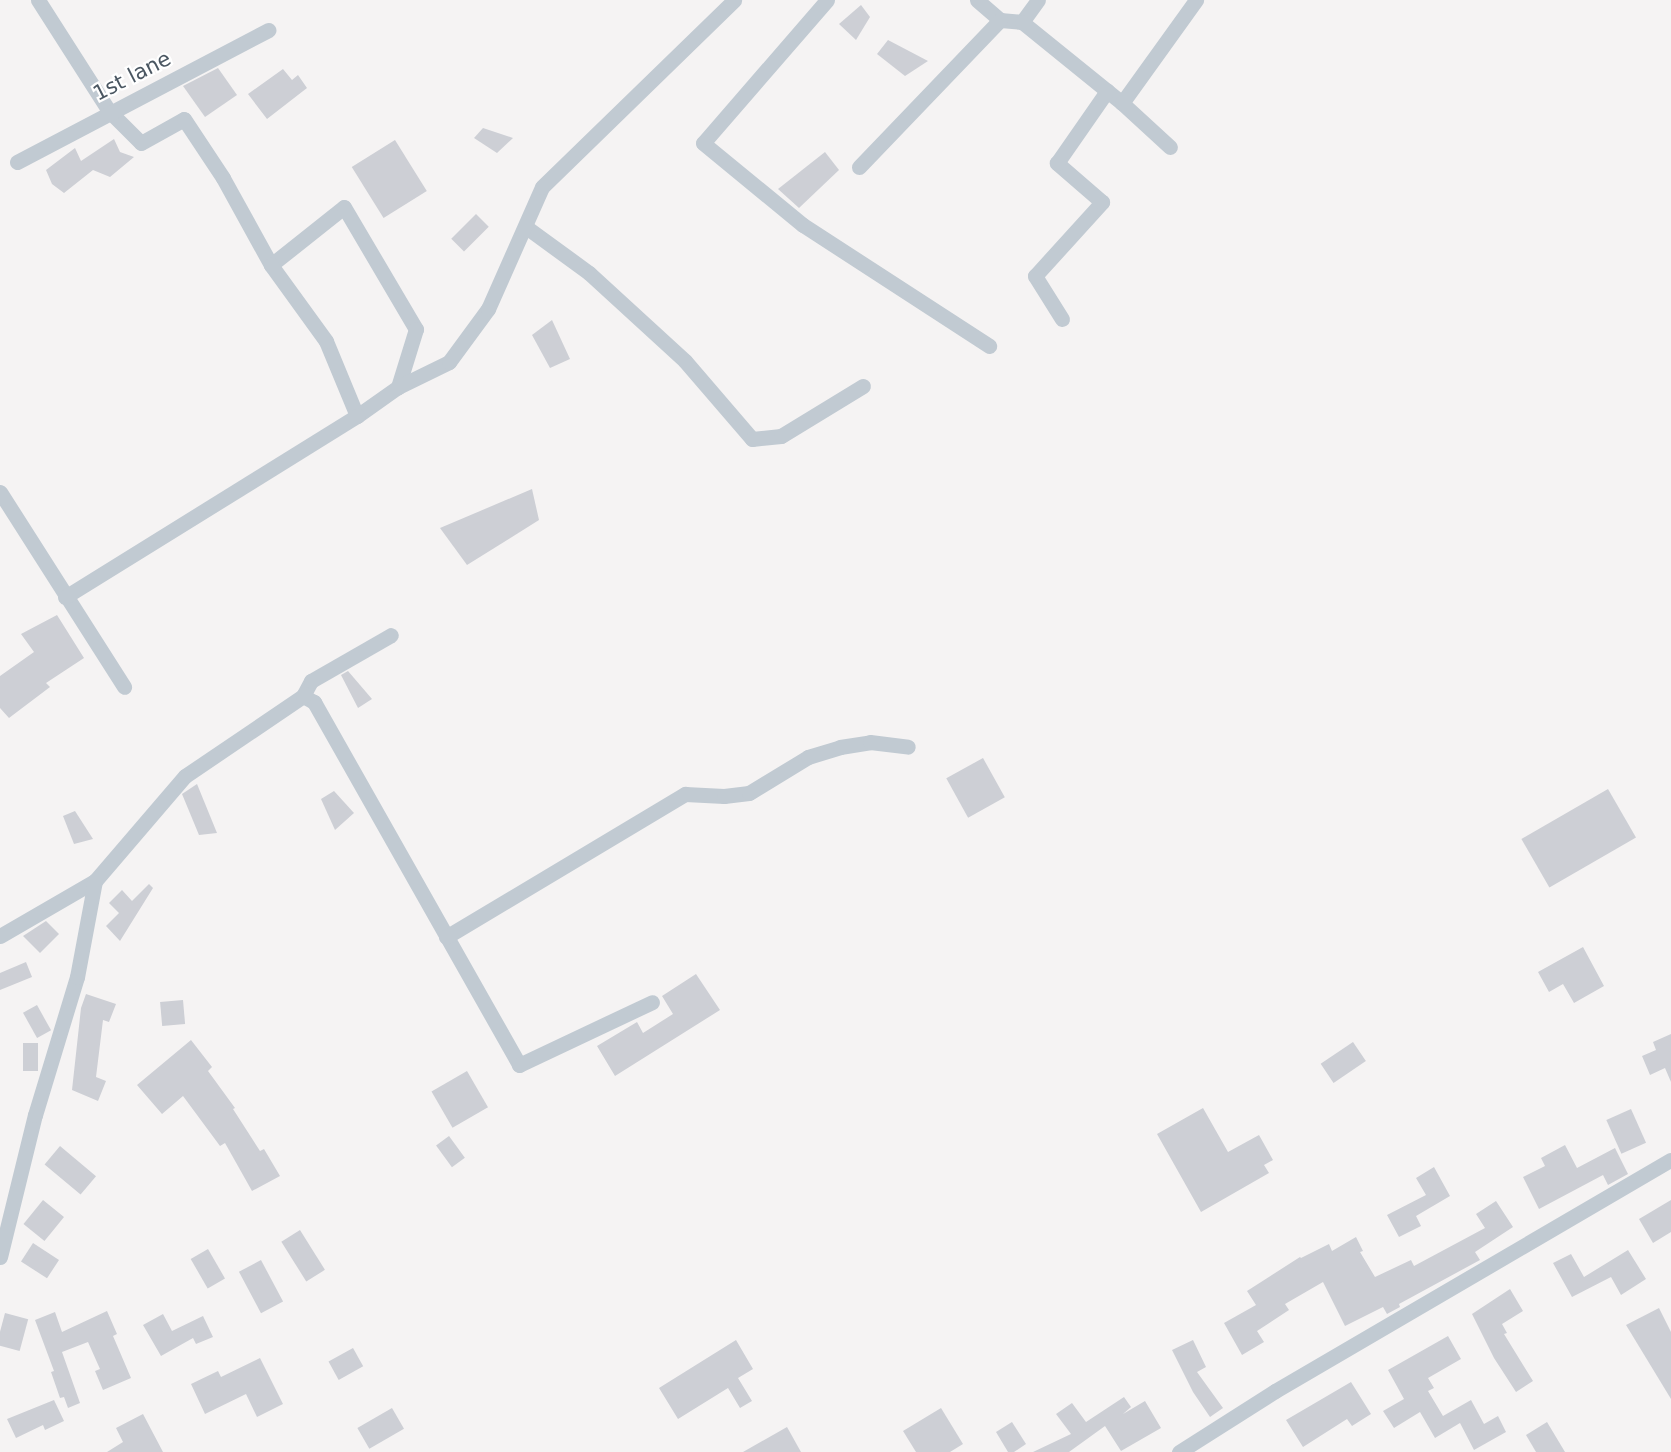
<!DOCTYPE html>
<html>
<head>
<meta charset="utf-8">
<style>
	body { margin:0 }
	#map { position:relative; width:1671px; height:1452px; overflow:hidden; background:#f5f3f3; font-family:"DejaVu Sans",sans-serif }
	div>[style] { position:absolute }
	.building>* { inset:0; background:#cdcfd5; transform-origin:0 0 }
	.minor>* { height:15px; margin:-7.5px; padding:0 7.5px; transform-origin:7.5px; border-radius:7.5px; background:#c1cad2 }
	span { translate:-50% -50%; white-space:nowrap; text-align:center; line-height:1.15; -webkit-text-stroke:4.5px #fff; paint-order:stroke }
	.street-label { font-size:21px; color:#4a5661 }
</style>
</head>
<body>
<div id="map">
	<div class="building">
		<i style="clip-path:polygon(861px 5px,870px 17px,856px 40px,839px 24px)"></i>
		<i style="clip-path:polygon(888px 40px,928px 61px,905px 76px,877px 54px)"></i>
		<i style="clip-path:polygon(218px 68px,237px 95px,205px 117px,183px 86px)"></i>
		<i style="clip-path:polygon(283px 69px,292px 80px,298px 75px,307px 88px,267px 119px,248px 94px)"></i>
		<i style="clip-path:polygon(483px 128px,513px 138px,497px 153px,474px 138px)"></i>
		<i style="clip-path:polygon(114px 139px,120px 152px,134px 157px,110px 177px,93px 170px,64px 193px,52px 184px,46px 170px,75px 148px,81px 161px)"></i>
		<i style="left:395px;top:140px;width:60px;height:51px;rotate:58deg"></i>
		<i style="clip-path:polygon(825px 152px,839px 170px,799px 208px,778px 189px)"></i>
		<i style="left:476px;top:214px;width:18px;height:35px;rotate:45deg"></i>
		<i style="clip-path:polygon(552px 320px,570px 359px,550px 368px,532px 335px)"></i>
		<i style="clip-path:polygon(532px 489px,539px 520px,467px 565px,440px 528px)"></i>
		<i style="clip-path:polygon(57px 615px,84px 658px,46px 683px,50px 687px,9px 718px,0 708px,0 676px,34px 652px,21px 634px)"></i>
		<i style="clip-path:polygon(348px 671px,372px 699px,358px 708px,341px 675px)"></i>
		<i style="left:983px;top:758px;width:45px;height:42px;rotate:61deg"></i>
		<i style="clip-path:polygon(197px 784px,217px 833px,199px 835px,182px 794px)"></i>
		<i style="left:1608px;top:789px;width:56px;height:100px;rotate:60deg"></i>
		<i style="clip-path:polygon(334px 791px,354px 813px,335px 830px,321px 799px)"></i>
		<i style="clip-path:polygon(75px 811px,93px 839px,74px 844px,63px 816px)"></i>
		<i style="clip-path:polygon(149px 884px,153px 888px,120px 941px,106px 926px,119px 913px,109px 903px,122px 890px,132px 901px)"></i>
		<i style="clip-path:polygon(46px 921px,59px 934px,40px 953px,23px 936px)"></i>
		<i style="clip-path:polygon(1583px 947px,1604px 986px,1574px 1003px,1563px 984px,1549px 992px,1538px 972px)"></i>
		<i style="clip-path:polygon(26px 962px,32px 977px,0 990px,0 973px)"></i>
		<i style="clip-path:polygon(696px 974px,720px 1010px,615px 1076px,597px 1046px,637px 1022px,643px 1033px,673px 1014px,662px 996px)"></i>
		<i style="clip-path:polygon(86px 994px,116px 1004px,109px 1022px,103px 1020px,96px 1077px,106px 1081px,98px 1101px,72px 1090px,81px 1008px)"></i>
		<i style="left:183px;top:1000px;width:24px;height:23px;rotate:85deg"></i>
		<i style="left:37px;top:1005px;width:29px;height:16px;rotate:61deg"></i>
		<i style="clip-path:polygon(1671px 1034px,1671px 1082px,1665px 1068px,1650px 1075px,1642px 1056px,1656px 1050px,1653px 1042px)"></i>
		<i style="clip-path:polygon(191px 1040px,212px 1067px,208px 1071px,235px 1108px,233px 1109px,260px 1151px,264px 1149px,280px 1176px,252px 1191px,225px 1143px,220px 1146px,183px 1096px,162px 1114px,137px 1085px)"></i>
		<i style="left:1353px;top:1042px;width:23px;height:39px;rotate:56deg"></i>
		<i style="left:38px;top:1043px;width:28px;height:15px;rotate:90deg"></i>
		<i style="left:467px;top:1071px;width:42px;height:41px;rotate:60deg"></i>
		<i style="clip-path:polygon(1203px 1108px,1228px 1152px,1259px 1135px,1273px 1160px,1264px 1165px,1269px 1173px,1201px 1212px,1157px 1134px)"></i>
		<i style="left:1631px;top:1109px;width:37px;height:27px;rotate:66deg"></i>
		<i style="left:449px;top:1136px;width:27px;height:16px;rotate:54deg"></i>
		<i style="clip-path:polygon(1565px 1145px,1577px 1168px,1615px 1148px,1628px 1174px,1608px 1185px,1603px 1175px,1539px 1209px,1523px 1177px,1545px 1166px,1541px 1158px)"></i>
		<i style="left:60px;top:1146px;width:47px;height:24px;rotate:40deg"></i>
		<i style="clip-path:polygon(1434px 1167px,1450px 1196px,1416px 1216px,1421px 1226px,1399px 1237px,1387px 1215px,1426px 1195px,1416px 1178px)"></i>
		<i style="left:43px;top:1200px;width:27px;height:31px;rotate:39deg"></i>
		<i style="clip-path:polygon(1671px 1200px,1671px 1232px,1653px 1243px,1639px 1219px)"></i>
		<i style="clip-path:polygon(1496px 1201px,1513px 1227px,1475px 1252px,1480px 1260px,1399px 1304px,1400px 1307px,1387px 1314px,1383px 1307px,1345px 1326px,1323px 1282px,1285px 1304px,1289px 1310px,1257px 1331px,1264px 1342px,1242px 1355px,1224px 1323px,1256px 1305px,1247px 1291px,1300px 1257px,1301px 1258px,1329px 1244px,1332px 1251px,1356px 1237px,1363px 1251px,1360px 1252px,1375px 1277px,1411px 1260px,1414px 1266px,1485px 1228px,1476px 1214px)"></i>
		<i style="left:300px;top:1230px;width:47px;height:22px;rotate:58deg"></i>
		<i style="left:33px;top:1243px;width:31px;height:22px;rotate:33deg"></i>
		<i style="left:208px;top:1249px;width:34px;height:20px;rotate:60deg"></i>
		<i style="clip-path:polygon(1628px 1250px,1646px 1279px,1621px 1295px,1611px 1277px,1572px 1297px,1553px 1263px,1571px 1254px,1584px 1277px)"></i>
		<i style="left:261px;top:1260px;width:47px;height:25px;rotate:62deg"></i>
		<i style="clip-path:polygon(1510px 1289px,1523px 1311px,1502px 1324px,1507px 1333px,1504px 1334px,1533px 1381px,1516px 1392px,1494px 1358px,1472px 1314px)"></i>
		<i style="clip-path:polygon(1659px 1308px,1671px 1332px,1671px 1399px,1626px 1325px)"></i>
		<i style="clip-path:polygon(107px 1311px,117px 1334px,113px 1336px,131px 1378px,103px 1390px,95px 1371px,100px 1369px,88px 1342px,62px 1352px,80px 1403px,68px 1408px,64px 1397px,60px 1398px,51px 1372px,54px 1371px,35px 1320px,55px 1312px,62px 1332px)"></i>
		<i style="left:5px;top:1313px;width:24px;height:33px;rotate:15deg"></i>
		<i style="clip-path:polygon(163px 1314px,172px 1331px,203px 1316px,213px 1337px,196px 1344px,193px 1338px,161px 1356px,143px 1325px)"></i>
		<i style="clip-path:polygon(1448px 1336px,1461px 1359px,1428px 1378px,1434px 1388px,1428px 1391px,1443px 1416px,1471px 1400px,1484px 1424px,1498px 1416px,1506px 1432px,1474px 1450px,1460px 1423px,1435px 1438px,1420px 1412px,1394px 1428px,1383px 1411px,1404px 1399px,1388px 1370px)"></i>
		<i style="clip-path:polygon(736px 1340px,753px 1369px,738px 1378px,752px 1401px,740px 1408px,728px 1388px,678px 1419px,659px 1388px)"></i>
		<i style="clip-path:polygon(1193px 1340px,1206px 1367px,1197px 1372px,1223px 1408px,1210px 1417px,1193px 1392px,1172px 1350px)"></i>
		<i style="left:353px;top:1348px;width:21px;height:28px;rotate:61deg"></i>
		<i style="clip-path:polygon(260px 1358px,283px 1404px,257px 1417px,246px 1394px,205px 1414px,191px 1384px,218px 1371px,221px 1377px)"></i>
		<i style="clip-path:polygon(1351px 1382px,1371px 1414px,1352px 1426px,1347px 1419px,1303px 1447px,1286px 1420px)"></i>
		<i style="clip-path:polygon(1124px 1397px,1131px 1407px,1123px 1414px,1145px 1401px,1161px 1428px,1121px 1451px,1105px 1426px,1069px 1452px,1033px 1452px,1071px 1434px,1056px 1414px,1072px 1403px,1086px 1422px)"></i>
		<i style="clip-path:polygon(54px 1400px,64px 1421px,45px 1430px,43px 1425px,16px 1438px,7px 1419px)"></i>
		<i style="left:392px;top:1408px;width:24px;height:40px;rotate:60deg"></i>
		<i style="clip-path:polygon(941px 1408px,963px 1444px,950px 1452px,916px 1452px,903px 1431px)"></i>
		<i style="clip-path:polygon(143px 1414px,163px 1452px,107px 1452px,123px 1442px,116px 1428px)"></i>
		<i style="clip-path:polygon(1012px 1422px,1026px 1444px,1014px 1452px,1008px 1452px,996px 1432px)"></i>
		<i style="clip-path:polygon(1547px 1422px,1565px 1452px,1536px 1452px,1526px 1435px)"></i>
		<i style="clip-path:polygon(787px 1427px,801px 1452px,743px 1452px)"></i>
	</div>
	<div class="minor">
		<i style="left:38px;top:0;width:132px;rotate:57.4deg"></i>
		<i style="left:109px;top:111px;width:45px;rotate:45deg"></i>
		<i style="left:141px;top:143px;width:49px;rotate:-29.2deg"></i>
		<i style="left:184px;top:119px;width:71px;rotate:56.5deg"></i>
		<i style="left:223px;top:178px;width:99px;rotate:61.1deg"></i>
		<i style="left:271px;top:265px;width:93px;rotate:-38.5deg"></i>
		<i style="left:344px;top:207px;width:142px;rotate:59.5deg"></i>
		<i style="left:416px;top:329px;width:61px;rotate:107.2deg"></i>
		<i style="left:398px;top:387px;width:50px;rotate:144.7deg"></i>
		<i style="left:357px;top:416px;width:81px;rotate:-112.5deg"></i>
		<i style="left:326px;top:341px;width:94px;rotate:-125.9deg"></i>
		<i style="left:827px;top:0;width:189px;rotate:130.9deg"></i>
		<i style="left:703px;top:143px;width:129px;rotate:39.4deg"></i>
		<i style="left:803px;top:225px;width:222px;rotate:33deg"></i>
		<i style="left:977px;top:0;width:30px;rotate:41deg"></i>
		<i style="left:1000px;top:20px;width:22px;rotate:5deg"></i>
		<i style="left:1022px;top:22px;width:27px;rotate:-54deg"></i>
		<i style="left:1022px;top:22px;width:129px;rotate:39deg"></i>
		<i style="left:1122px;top:103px;width:65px;rotate:42.5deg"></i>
		<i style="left:1122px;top:103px;width:127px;rotate:-54.3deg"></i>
		<i style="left:17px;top:162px;width:284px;rotate:-27.7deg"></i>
		<i style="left:859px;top:167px;width:204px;rotate:-46.2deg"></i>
		<i style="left:526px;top:227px;width:78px;rotate:36.1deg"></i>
		<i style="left:589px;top:273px;width:130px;rotate:42.5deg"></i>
		<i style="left:685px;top:361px;width:103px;rotate:49.3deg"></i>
		<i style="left:752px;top:439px;width:29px;rotate:-6deg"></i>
		<i style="left:781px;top:436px;width:96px;rotate:-31.4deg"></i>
		<i style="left:1062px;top:319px;width:51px;rotate:-122.1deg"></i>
		<i style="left:1035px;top:276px;width:100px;rotate:-47.8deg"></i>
		<i style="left:1102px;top:202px;width:60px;rotate:-139.1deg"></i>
		<i style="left:1057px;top:163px;width:88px;rotate:-55.2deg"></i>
		<i style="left:398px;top:387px;width:57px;rotate:-26.1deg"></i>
		<i style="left:449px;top:362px;width:66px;rotate:-53.7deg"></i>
		<i style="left:488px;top:309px;width:133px;rotate:-66.1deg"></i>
		<i style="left:542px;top:187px;width:268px;rotate:-44.2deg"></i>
		<i style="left:0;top:492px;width:231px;rotate:57.5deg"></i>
		<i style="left:65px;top:597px;width:344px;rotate:-31.8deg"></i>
		<i style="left:303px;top:696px;width:13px;rotate:29deg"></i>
		<i style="left:314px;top:702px;width:417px;rotate:60.5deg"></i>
		<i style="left:519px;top:1065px;width:147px;rotate:-25.3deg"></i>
		<i style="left:0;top:936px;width:110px;rotate:-30.1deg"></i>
		<i style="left:95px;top:881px;width:138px;rotate:-49.4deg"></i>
		<i style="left:185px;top:776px;width:143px;rotate:-34.1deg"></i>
		<i style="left:303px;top:696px;width:17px;rotate:-62deg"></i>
		<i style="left:311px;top:681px;width:92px;rotate:-29.9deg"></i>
		<i style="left:446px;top:937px;width:279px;rotate:-30.9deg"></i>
		<i style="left:685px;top:794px;width:39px;rotate:3deg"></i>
		<i style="left:724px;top:796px;width:25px;rotate:-7deg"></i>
		<i style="left:749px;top:793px;width:69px;rotate:-31.4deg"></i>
		<i style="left:808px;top:757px;width:34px;rotate:-17deg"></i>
		<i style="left:840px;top:747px;width:30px;rotate:-9deg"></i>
		<i style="left:870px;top:742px;width:38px;rotate:7deg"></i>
		<i style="left:0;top:1257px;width:146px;rotate:-76.2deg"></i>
		<i style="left:35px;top:1115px;width:144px;rotate:-73.1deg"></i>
		<i style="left:77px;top:977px;width:98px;rotate:-79.4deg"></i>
		<i style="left:1179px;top:1452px;width:114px;rotate:-32.4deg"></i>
		<i style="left:1275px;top:1391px;width:458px;rotate:-30.3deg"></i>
	</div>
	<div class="street-label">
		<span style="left:132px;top:76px;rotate:-27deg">1st lane</span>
	</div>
</div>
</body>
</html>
